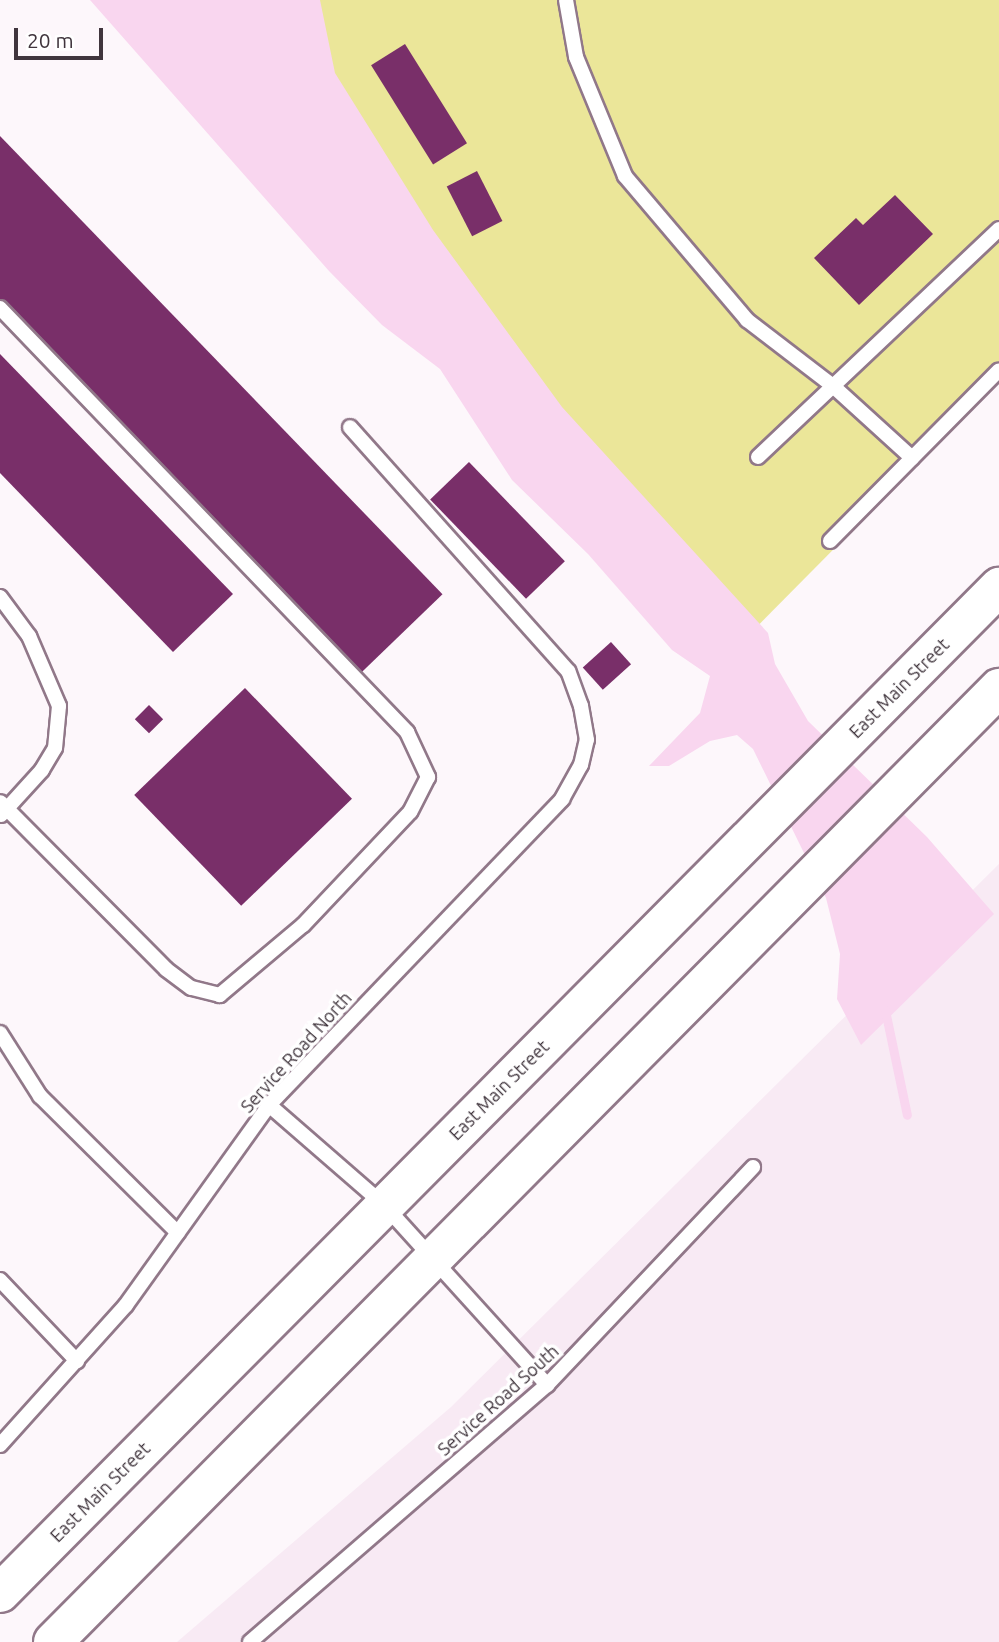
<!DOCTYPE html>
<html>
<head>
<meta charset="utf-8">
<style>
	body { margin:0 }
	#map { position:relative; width:999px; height:1642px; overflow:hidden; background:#fdf7fb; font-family:Ubuntu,sans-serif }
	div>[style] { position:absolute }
	.built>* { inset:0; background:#f8eaf4 }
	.green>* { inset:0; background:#ebe699 }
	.water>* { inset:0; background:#f9d6ef }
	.stream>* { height:9px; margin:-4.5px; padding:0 4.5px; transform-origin:4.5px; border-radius:4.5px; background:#f9d6ef }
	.building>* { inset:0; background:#792f69; transform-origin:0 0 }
	.roads { filter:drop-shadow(2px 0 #917889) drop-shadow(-2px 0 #917889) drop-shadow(0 2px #917889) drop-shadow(0 -2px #917889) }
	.service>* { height:14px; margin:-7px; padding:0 7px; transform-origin:7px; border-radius:7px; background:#fff }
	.primary>* { height:38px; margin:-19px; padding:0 19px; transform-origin:19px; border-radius:19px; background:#fff }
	span { translate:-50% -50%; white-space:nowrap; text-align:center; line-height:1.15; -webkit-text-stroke:7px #fff; paint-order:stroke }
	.street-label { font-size:18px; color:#40353d }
	.scale { position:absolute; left:14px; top:28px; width:89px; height:32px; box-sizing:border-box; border:4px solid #40353d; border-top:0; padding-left:9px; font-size:21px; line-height:24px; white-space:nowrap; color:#40353d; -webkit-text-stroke:5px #fff; paint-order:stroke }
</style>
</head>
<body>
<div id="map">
	<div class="built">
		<i style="clip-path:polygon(999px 864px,999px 1642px,177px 1642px,451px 1407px)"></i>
	</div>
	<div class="green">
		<i style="clip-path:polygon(100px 0,999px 0,999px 382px,727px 657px)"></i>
	</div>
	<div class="water">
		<i style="clip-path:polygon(90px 0,320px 0,335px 73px,433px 230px,562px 407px,768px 633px,775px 664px,808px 721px,927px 837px,994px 914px,861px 1045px,837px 999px,840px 954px,826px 898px,753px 749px,737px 735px,710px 741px,669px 766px,649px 766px,700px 713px,710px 676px,672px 650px,588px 554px,512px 480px,440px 369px,382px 325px,329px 271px)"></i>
	</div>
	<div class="stream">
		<i style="left:885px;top:1010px;width:107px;rotate:78.2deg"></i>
	</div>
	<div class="building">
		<i style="left:405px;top:44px;width:117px;height:40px;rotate:58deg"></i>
		<i style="left:0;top:136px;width:637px;height:120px;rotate:46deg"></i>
		<i style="left:477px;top:171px;width:56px;height:34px;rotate:63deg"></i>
		<i style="clip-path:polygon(895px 195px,933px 234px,859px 305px,814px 258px,856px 218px,863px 225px)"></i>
		<i style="clip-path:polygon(0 354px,233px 594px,173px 652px,0 473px)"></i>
		<i style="left:469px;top:462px;width:138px;height:54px;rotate:46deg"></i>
		<i style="left:611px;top:642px;width:30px;height:38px;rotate:48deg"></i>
		<i style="left:245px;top:688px;width:154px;height:154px;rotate:46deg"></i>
		<i style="left:149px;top:705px;width:20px;height:20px;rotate:45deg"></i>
	</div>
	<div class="roads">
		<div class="service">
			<i style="left:566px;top:0;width:58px;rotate:80deg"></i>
			<i style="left:576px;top:57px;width:129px;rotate:67.6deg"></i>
			<i style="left:625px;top:176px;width:189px;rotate:49.7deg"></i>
			<i style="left:747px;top:320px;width:108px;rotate:37.5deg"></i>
			<i style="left:833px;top:386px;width:107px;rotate:42.3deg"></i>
			<i style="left:0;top:308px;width:588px;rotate:46.17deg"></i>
			<i style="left:407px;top:732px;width:50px;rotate:65deg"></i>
			<i style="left:428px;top:777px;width:39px;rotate:117deg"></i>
			<i style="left:410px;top:812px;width:156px;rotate:133.4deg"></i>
			<i style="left:303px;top:925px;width:109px;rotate:139.9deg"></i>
			<i style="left:220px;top:995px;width:30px;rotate:-166deg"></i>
			<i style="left:191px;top:988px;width:31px;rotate:-143deg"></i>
			<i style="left:166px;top:969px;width:235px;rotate:-134.8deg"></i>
			<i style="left:758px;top:457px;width:332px;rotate:-43.4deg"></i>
			<i style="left:830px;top:541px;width:240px;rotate:-45.3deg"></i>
			<i style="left:0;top:597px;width:49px;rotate:53.4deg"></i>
			<i style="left:29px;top:636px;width:76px;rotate:66.8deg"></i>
			<i style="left:59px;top:706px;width:42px;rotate:95.4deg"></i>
			<i style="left:55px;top:748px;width:26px;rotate:121deg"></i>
			<i style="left:42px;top:770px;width:61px;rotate:132.3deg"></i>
			<i style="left:0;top:1033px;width:75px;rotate:57.6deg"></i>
			<i style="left:40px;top:1096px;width:194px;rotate:44.8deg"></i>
			<i style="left:269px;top:1105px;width:152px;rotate:41deg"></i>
			<i style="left:384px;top:1205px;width:243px;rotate:47.8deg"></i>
			<i style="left:0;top:1280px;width:112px;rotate:46.5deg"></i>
			<i style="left:0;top:1445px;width:188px;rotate:-48deg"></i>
			<i style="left:126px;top:1305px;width:246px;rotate:-54.4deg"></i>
			<i style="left:269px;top:1105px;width:424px;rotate:-46.2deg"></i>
			<i style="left:562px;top:799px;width:39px;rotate:-61deg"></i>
			<i style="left:581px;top:765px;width:26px;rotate:-77deg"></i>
			<i style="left:587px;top:740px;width:35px;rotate:-100deg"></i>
			<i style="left:581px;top:706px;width:37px;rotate:-110deg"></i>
			<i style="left:568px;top:671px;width:327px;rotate:-131.8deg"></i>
			<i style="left:250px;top:1642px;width:393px;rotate:-40.9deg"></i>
			<i style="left:547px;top:1385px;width:300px;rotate:-46.6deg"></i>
		</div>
		<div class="primary">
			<i style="left:0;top:1593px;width:1418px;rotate:-45.2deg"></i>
			<i style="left:53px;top:1642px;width:1344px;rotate:-45.24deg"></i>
		</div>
	</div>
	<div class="street-label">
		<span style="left:899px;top:688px;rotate:-45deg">East Main Street</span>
		<span style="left:296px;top:1052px;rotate:-48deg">Service Road North</span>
		<span style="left:499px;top:1090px;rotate:-45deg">East Main Street</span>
		<span style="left:498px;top:1400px;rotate:-42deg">Service Road South</span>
		<span style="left:100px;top:1492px;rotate:-45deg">East Main Street</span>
	</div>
	<div class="scale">20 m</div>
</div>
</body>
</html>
